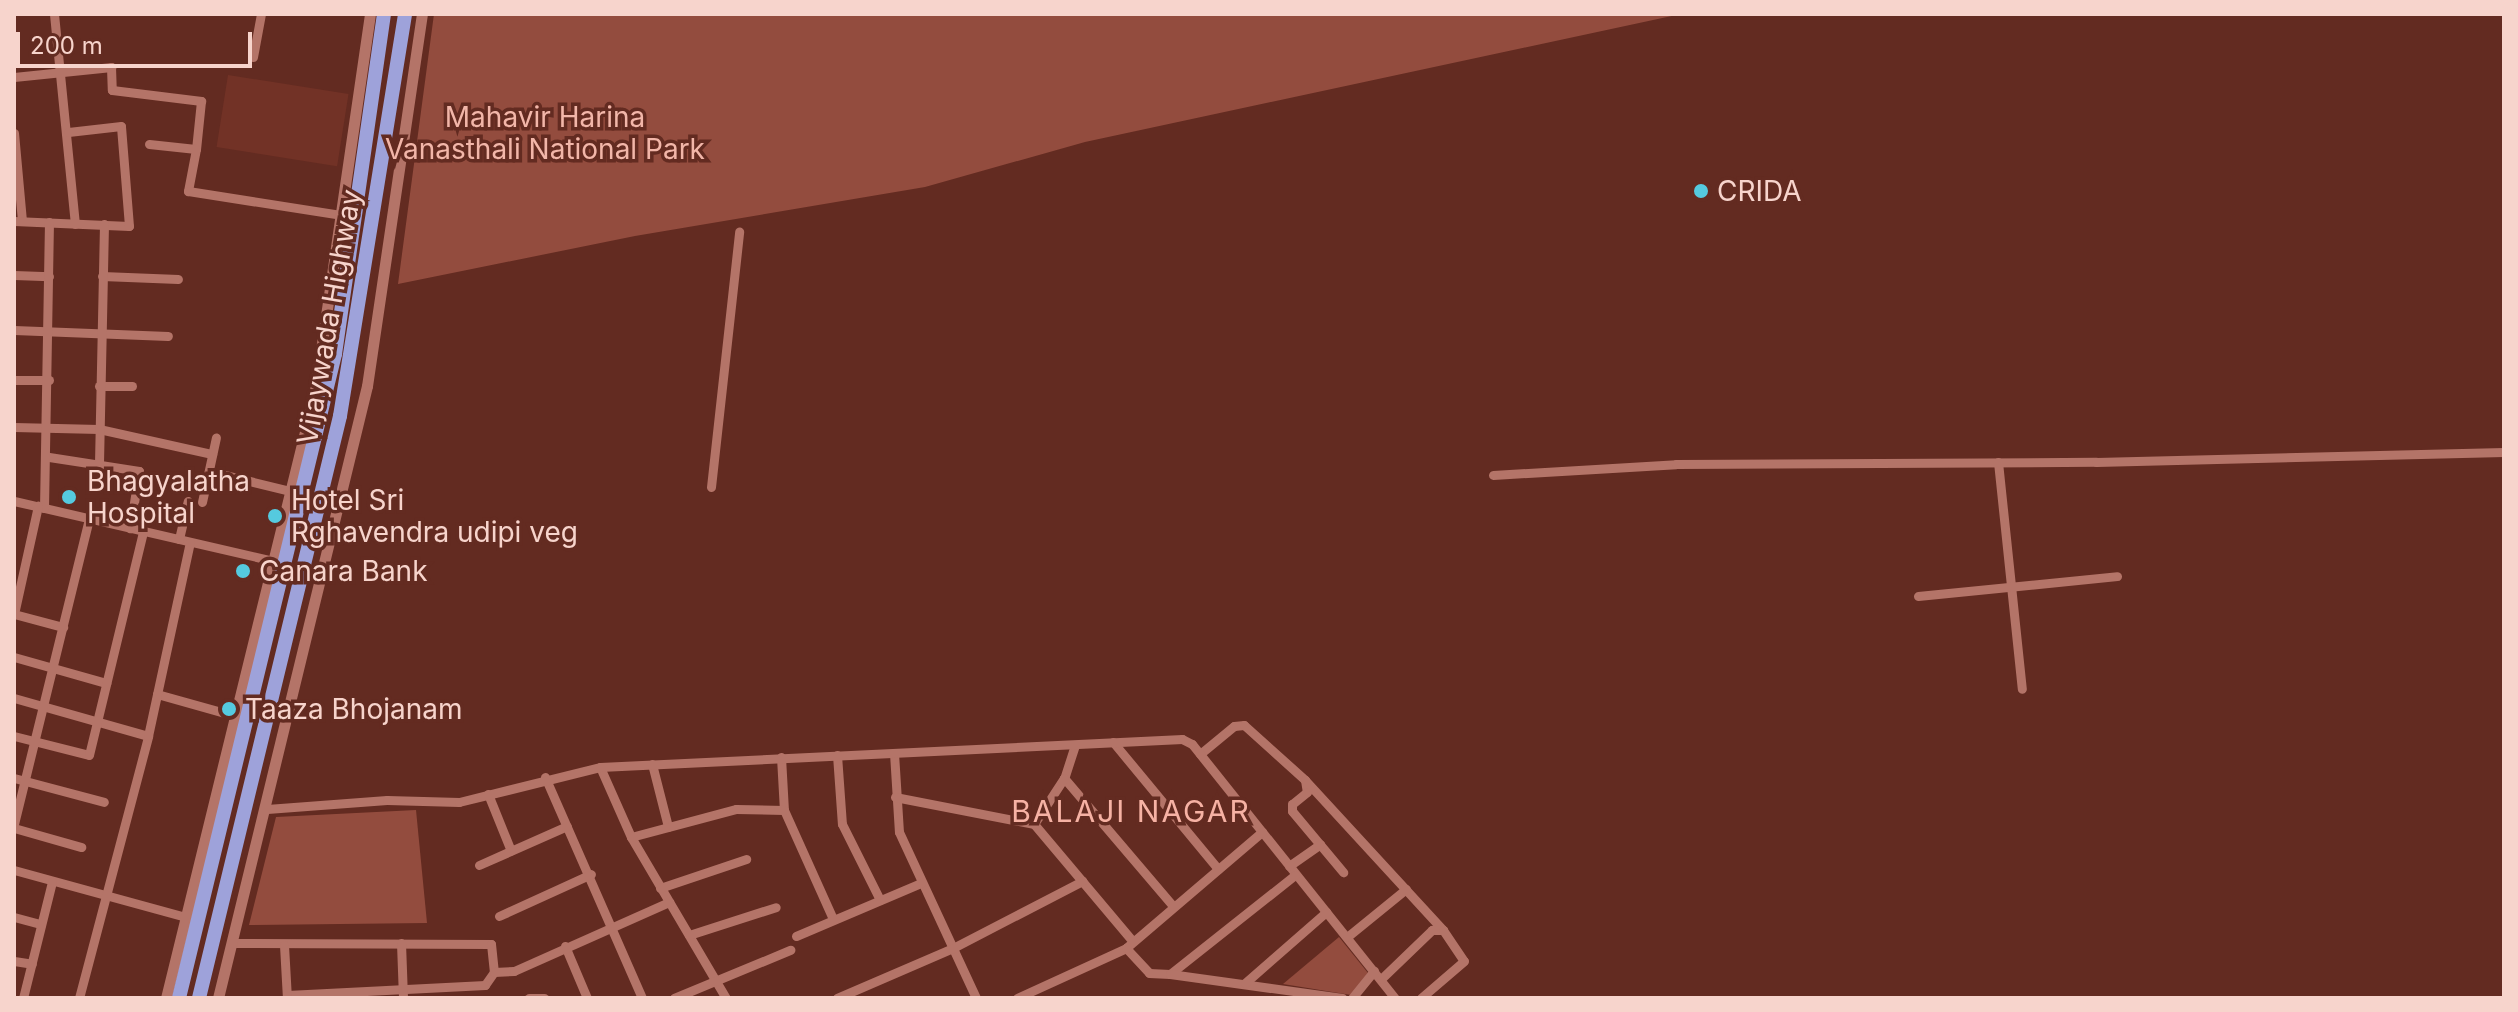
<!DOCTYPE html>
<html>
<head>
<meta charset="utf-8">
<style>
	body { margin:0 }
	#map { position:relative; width:2518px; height:1012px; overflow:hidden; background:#632b21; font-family:Inter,sans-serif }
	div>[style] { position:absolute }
	.built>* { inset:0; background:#723226; transform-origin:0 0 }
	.green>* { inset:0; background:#934c3e }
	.minor>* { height:9px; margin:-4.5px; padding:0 4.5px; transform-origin:4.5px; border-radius:4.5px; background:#b47468 }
	.tertiary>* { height:11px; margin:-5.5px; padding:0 5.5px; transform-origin:5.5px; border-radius:5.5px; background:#b47468 }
	.trunk>* { height:14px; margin:-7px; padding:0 7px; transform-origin:7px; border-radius:7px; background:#9ea2da }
	.dots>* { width:22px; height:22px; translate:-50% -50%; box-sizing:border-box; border:4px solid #632b21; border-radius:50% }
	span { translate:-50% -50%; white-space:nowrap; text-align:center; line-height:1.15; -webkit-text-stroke:7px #632b21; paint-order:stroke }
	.park-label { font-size:28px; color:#f2b6a9 }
	.poi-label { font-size:28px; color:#f7d4cc }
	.left { translate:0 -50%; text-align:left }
	.street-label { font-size:28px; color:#f7d4cc }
	.neighbourhood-label { font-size:30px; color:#f6b2a4; letter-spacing:2px }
	.frame { position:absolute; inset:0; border:16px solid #f7d4cc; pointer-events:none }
	.scale { position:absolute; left:16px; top:32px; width:236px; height:36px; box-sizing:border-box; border:4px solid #f7d4cc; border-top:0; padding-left:10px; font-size:24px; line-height:28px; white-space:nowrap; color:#f7d4cc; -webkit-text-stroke:6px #632b21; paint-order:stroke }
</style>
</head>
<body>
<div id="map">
	<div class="built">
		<i style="left:228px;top:75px;width:122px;height:73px;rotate:9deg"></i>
	</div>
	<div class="green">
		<i style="clip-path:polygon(434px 14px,1681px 14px,1085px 142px,925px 187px,635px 236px,398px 284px)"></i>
		<i style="clip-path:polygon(416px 810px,427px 923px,249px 925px,276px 817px)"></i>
		<i style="clip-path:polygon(1339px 937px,1368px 973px,1351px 995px,1283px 984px)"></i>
	</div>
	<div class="minor">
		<i style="left:54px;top:14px;width:211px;rotate:84.3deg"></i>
		<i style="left:253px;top:57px;width:44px;rotate:-79.5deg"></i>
		<i style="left:14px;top:77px;width:98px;rotate:-5.9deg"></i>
		<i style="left:111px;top:67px;width:23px;rotate:88deg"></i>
		<i style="left:112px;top:90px;width:90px;rotate:7deg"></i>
		<i style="left:201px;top:101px;width:48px;rotate:95.9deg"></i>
		<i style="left:14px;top:133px;width:88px;rotate:84.8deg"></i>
		<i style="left:149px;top:144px;width:47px;rotate:6.1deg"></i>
		<i style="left:196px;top:149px;width:43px;rotate:100.8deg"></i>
		<i style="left:188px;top:191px;width:156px;rotate:8.9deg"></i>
		<i style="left:14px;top:221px;width:115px;rotate:2.5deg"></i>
		<i style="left:129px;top:226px;width:100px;rotate:-94.6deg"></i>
		<i style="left:121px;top:126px;width:53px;rotate:173.5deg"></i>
		<i style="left:14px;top:275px;width:35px;rotate:2deg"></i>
		<i style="left:102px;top:276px;width:76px;rotate:2.3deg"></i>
		<i style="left:14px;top:330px;width:154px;rotate:2.2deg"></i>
		<i style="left:14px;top:380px;width:35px"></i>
		<i style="left:99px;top:386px;width:33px"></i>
		<i style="left:14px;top:427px;width:85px;rotate:1.3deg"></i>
		<i style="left:99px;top:429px;width:116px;rotate:12.5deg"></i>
		<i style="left:49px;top:457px;width:91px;rotate:8.8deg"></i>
		<i style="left:139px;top:471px;width:58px;rotate:99deg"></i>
		<i style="left:1998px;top:462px;width:228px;rotate:84deg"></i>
		<i style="left:99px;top:463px;width:239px;rotate:-88.8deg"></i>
		<i style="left:209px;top:471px;width:83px;rotate:13.9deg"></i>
		<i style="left:1493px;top:475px;width:183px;rotate:-3.4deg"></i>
		<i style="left:1676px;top:464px;width:420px;rotate:-0.3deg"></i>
		<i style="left:2096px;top:462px;width:408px;rotate:-1.4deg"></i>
		<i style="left:711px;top:487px;width:257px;rotate:-83.7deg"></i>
		<i style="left:14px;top:501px;width:267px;rotate:13deg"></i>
		<i style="left:202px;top:502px;width:66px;rotate:-77.8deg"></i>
		<i style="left:44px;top:508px;width:286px;rotate:-89deg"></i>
		<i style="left:179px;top:539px;width:39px;rotate:-77deg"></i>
		<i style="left:1918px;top:596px;width:200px;rotate:-5.7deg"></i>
		<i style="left:14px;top:614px;width:111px;rotate:-77.5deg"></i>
		<i style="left:14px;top:614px;width:51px;rotate:14.9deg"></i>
		<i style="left:14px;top:657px;width:96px;rotate:15.8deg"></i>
		<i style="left:157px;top:694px;width:82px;rotate:15.6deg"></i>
		<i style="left:14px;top:698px;width:139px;rotate:15.8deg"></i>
		<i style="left:14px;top:736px;width:77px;rotate:14.2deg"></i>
		<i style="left:89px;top:755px;width:230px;rotate:-76.4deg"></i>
		<i style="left:1113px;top:742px;width:165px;rotate:50.4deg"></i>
		<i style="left:1075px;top:745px;width:35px;rotate:108deg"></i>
		<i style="left:1064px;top:778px;width:167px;rotate:49.6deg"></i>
		<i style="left:894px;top:753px;width:79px;rotate:86.4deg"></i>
		<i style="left:899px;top:832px;width:183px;rotate:65.1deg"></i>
		<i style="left:1200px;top:754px;width:44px;rotate:-39.5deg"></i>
		<i style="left:1234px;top:726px;width:10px;rotate:-6deg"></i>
		<i style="left:1244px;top:725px;width:82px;rotate:42deg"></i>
		<i style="left:1305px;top:780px;width:12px;rotate:81deg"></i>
		<i style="left:1307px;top:792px;width:19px;rotate:141deg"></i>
		<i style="left:1292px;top:804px;width:7px;rotate:90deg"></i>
		<i style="left:1292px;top:811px;width:80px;rotate:50.1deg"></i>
		<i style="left:837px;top:755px;width:69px;rotate:85.9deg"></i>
		<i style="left:842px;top:824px;width:85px;rotate:63.4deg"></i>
		<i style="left:781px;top:757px;width:53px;rotate:86.8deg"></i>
		<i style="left:784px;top:810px;width:120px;rotate:65.8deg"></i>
		<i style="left:652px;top:764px;width:65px;rotate:75.7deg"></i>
		<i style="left:600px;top:767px;width:77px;rotate:66.1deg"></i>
		<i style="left:631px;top:837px;width:187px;rotate:59.5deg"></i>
		<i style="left:545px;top:777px;width:241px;rotate:66.3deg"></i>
		<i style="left:14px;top:778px;width:93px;rotate:14.9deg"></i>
		<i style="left:1305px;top:780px;width:204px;rotate:47.4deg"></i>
		<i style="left:488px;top:794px;width:61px;rotate:68deg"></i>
		<i style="left:895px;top:797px;width:142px;rotate:11deg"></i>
		<i style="left:1034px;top:824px;width:150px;rotate:49.9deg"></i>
		<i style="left:267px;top:809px;width:120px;rotate:-4.3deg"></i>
		<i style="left:387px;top:800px;width:72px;rotate:1.6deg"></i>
		<i style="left:459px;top:802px;width:145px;rotate:-13.9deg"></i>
		<i style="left:600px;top:767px;width:583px;rotate:-2.75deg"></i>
		<i style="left:1182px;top:739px;width:11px;rotate:27deg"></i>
		<i style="left:1192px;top:744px;width:325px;rotate:51.4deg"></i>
		<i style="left:14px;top:824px;width:315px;rotate:-76.2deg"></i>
		<i style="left:1034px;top:824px;width:55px;rotate:-56.9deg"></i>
		<i style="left:14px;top:828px;width:70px;rotate:15.8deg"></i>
		<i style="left:631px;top:837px;width:109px;rotate:-14.9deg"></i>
		<i style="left:736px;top:809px;width:48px;rotate:1.2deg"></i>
		<i style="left:479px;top:865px;width:96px;rotate:-23.9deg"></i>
		<i style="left:1289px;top:866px;width:38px;rotate:-35deg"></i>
		<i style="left:14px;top:870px;width:178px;rotate:15.3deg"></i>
		<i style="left:660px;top:888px;width:91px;rotate:-18.6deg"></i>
		<i style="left:499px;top:916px;width:101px;rotate:-24.5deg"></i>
		<i style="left:14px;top:917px;width:28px;rotate:15deg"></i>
		<i style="left:689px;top:935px;width:91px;rotate:-17.8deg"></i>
		<i style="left:796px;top:936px;width:136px;rotate:-23deg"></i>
		<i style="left:1347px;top:937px;width:76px;rotate:-39.1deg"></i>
		<i style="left:232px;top:943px;width:259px;rotate:0.2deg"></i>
		<i style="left:491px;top:944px;width:28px;rotate:84deg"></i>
		<i style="left:494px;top:972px;width:16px;rotate:125deg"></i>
		<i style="left:485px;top:985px;width:198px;rotate:177.1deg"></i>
		<i style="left:401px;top:943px;width:55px;rotate:87.9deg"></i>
		<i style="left:284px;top:945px;width:53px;rotate:86.8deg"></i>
		<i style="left:565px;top:946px;width:56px;rotate:67.1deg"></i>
		<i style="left:1126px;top:948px;width:34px;rotate:47deg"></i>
		<i style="left:1149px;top:973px;width:21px;rotate:3deg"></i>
		<i style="left:1170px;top:974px;width:159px;rotate:-38.4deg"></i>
		<i style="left:14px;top:961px;width:18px;rotate:9deg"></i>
		<i style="left:494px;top:972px;width:20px;rotate:-3deg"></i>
		<i style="left:514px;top:971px;width:170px;rotate:-24deg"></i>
		<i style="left:1170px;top:974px;width:174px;rotate:7.9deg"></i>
		<i style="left:1381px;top:979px;width:71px;rotate:-43.9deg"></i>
		<i style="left:1432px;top:930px;width:11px"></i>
		<i style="left:1443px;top:930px;width:37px;rotate:56deg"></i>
		<i style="left:1464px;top:961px;width:57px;rotate:139.3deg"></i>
		<i style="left:1245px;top:983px;width:108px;rotate:-41.2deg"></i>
		<i style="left:23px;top:998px;width:120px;rotate:-76deg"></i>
		<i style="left:79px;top:998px;width:271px;rotate:-75.2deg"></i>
		<i style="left:148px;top:736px;width:198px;rotate:-77.8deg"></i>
		<i style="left:529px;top:998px;width:15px"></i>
		<i style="left:674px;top:998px;width:126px;rotate:-22.5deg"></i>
		<i style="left:837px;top:998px;width:124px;rotate:-23.3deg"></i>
		<i style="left:951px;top:949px;width:148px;rotate:-27.4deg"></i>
		<i style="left:1017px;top:998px;width:120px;rotate:-24.6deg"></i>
		<i style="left:1126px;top:948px;width:179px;rotate:-40.5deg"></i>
		<i style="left:1352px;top:998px;width:35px;rotate:-51deg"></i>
	</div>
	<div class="tertiary">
		<i style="left:166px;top:998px;width:625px;rotate:-76.21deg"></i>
		<i style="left:315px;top:391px;width:381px;rotate:-81.7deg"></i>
		<i style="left:218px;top:998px;width:630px;rotate:-76.32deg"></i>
		<i style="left:367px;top:386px;width:376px;rotate:-81.6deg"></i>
	</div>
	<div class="trunk">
		<i style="left:179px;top:998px;width:663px;rotate:-76.38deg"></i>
		<i style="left:335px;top:354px;width:344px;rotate:-81.8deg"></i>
		<i style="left:199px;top:998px;width:599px;rotate:-76.38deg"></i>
		<i style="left:340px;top:416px;width:407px;rotate:-80.8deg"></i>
	</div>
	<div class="dots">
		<i style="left:1701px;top:191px;background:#55cadf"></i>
		<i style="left:69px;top:497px;background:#55cadf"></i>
		<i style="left:275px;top:516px;background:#55cadf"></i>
		<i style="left:243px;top:571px;background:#55cadf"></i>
		<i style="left:229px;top:709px;background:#55cadf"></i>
	</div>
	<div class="park-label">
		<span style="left:545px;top:133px">Mahavir Harina<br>Vanasthali National Park</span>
	</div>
	<div class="poi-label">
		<span class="left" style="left:1717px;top:191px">CRIDA</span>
		<span class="left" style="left:87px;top:497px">Bhagyalatha<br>Hospital</span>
		<span class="left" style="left:291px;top:516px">Hotel Sri<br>Rghavendra udipi veg</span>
		<span class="left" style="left:259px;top:571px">Canara Bank</span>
		<span class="left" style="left:245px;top:709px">Taaza Bhojanam</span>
	</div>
	<div class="street-label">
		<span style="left:329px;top:317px;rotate:-80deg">Vijaywada Highway</span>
	</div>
	<div class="neighbourhood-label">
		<span style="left:1131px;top:811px">BALAJI NAGAR</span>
	</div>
	<div class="frame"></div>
	<div class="scale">200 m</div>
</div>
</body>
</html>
